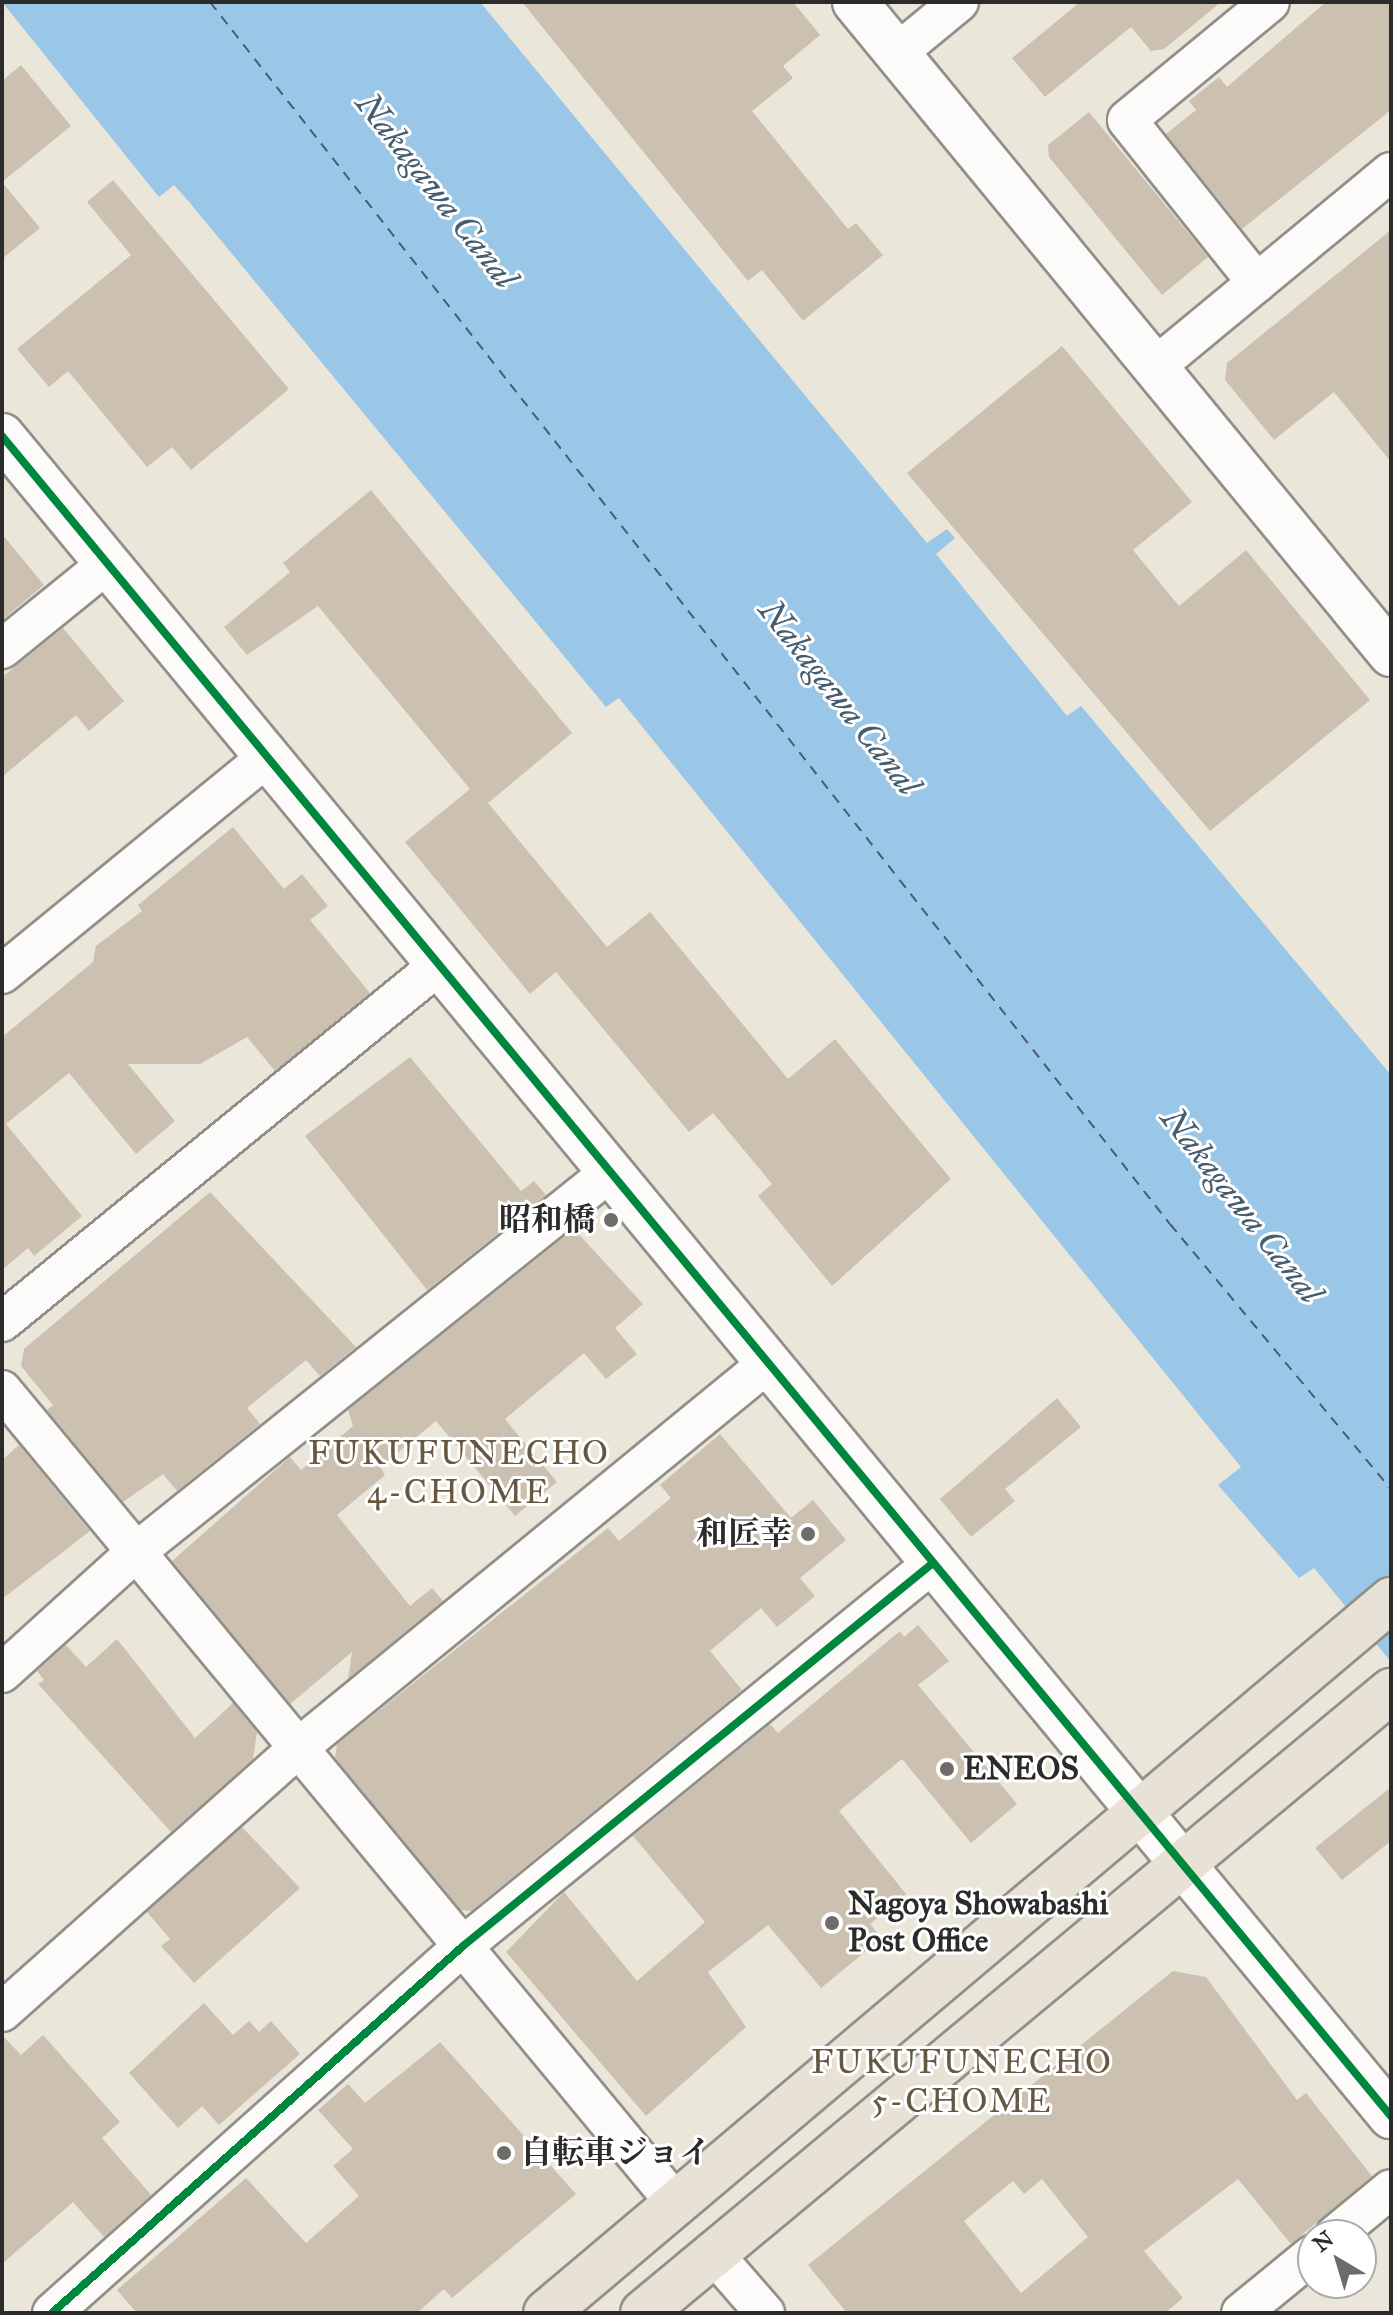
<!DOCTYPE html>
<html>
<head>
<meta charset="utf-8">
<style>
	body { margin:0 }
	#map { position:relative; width:1393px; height:2315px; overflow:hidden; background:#ebe6da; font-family:"IM FELL Great Primer","Noto Serif JP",serif }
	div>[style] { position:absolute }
	.water>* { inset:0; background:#9ac7e7 }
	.ferry>* { height:2px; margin-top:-1px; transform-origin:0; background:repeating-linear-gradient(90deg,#465d6f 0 10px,transparent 0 18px) }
	.building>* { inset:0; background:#ccc1b0 }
	.roads { filter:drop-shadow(2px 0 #918f89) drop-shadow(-2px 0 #918f89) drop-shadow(0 2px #918f89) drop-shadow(0 -2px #918f89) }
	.minor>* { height:38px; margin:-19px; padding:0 19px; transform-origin:19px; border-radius:19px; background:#fcfbf9 }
	.tertiary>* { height:44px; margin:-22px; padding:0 22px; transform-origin:22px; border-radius:22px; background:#fcfbf9 }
	.trunk>* { height:44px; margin:-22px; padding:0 22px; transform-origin:22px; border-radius:22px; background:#e7e2d5 }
	.cycleway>* { height:8px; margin:-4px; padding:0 4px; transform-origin:4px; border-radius:4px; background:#00873e }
	.dots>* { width:22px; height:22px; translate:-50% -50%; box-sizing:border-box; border:4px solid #fff; border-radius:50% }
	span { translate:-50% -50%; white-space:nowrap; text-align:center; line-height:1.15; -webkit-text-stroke:6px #fff; paint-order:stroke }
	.poi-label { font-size:32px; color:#2b2b2b; font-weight:700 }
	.right { translate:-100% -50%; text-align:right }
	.left { translate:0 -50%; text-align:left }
	.water-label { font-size:34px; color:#465d6f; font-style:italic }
	.neighbourhood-label { font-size:34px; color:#665741; letter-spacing:2px }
	.frame { position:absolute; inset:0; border:4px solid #2b2b2b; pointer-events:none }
	.north { position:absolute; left:1297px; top:2219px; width:80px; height:80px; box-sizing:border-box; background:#fff; border:2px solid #aaa; border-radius:50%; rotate:322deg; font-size:22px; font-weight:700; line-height:32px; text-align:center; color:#2b2b2b }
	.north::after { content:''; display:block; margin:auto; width:28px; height:36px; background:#6e6c68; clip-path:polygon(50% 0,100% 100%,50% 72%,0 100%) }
</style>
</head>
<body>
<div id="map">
	<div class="water">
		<i style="clip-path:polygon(2px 2px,480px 2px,927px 543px,947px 529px,955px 538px,936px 554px,1067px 716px,1081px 706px,1391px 1075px,1391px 1662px,1314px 1568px,1299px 1578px,1218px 1485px,1241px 1467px,619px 698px,606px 707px,190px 203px,174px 185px,159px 197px)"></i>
	</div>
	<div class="ferry">
		<i style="left:210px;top:2px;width:1554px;rotate:51.85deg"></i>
		<i style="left:1170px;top:1224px;width:345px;rotate:50.2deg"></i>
	</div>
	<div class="building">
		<i style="clip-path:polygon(522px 2px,793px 2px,820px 35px,783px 66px,793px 78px,752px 111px,848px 229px,856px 223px,883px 255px,803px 321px,762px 270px,748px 281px)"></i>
		<i style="clip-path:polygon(1080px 2px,1221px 2px,1164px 49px,1151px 51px,1131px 27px,1045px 97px,1012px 58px)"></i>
		<i style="clip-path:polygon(1326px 2px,1391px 2px,1391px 110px,1242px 229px,1166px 134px,1196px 110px,1189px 101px,1219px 77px,1227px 87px)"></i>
		<i style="clip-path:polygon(21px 65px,71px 126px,2px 182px,40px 228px,2px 259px,2px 81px)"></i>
		<i style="clip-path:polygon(1089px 112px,1208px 257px,1162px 295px,1049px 157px,1048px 145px)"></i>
		<i style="clip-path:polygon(113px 180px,289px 389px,191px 470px,172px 447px,147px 467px,68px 371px,49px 387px,17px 349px,131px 255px,87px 202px)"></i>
		<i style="clip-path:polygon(1391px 230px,1391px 462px,1334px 392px,1274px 440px,1225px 380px,1227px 363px)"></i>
		<i style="clip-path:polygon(1062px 346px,1192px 502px,1133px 550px,1179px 606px,1246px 550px,1370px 700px,1210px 831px,907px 473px)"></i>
		<i style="clip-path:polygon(371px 490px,572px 733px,488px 803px,607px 947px,650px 912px,788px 1079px,835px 1039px,951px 1179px,832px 1286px,758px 1196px,772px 1184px,713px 1113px,689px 1132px,556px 972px,530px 994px,405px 842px,470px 789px,318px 606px,247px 655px,224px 627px,290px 572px,283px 563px)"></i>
		<i style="clip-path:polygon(2px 534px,44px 585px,2px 620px)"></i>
		<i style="clip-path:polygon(63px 628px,124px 701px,89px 731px,76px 715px,2px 777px,2px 677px)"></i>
		<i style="clip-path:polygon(233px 827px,284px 889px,302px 874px,328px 906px,310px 920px,370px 993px,275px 1071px,247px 1037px,200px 1064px,128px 1064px,175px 1121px,136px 1154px,69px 1073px,6px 1124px,82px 1216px,34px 1256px,28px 1248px,2px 1270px,2px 1037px,93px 962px,96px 946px,142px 911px,138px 905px)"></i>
		<i style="clip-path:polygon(410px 1057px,521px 1191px,534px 1181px,546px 1195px,427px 1290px,305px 1136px)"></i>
		<i style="clip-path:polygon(210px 1192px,356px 1347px,320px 1376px,306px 1360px,247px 1408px,260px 1424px,177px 1491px,163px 1474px,123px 1502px,47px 1410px,53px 1405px,21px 1366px,24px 1349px)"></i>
		<i style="clip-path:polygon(574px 1229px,643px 1304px,615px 1328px,637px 1354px,606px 1379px,584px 1353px,505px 1419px,557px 1482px,515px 1516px,436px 1421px,380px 1467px,385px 1475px,337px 1515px,410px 1606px,432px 1588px,443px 1601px,348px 1679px,352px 1652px,290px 1704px,172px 1561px,290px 1457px,301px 1470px,353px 1426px,348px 1410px)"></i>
		<i style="clip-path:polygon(1057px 1398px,1081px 1427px,1005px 1489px,1015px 1501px,971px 1537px,940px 1499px)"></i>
		<i style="clip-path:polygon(720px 1434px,791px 1518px,813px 1500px,846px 1540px,800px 1578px,815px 1596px,777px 1627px,761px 1608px,710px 1651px,742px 1690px,471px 1911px,461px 1910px,335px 1758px,337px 1744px,608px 1528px,619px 1541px,671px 1498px,660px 1485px)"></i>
		<i style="clip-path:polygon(19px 1445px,90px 1531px,2px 1599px,2px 1460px)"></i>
		<i style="clip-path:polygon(918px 1625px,949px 1661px,918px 1685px,1017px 1804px,971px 1843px,902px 1759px,839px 1811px,906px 1894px,870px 1924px,882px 1938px,821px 1988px,768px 1925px,708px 1972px,746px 2027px,646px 2116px,506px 1952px,564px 1892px,637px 1981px,705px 1922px,633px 1836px,770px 1724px,778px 1733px,900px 1631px,904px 1637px)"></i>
		<i style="clip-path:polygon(117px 1639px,195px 1738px,233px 1703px,257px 1732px,253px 1759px,171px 1832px,38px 1684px,44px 1680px,37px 1671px,66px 1645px,86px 1667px)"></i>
		<i style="clip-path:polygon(1391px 1787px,1391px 1841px,1342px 1880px,1315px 1848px)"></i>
		<i style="clip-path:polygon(242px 1827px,300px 1888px,194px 1983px,161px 1946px,170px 1939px,147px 1912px)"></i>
		<i style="clip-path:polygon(evenodd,1173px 1971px,1206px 1977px,1297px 2100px,1306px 2093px,1372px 2176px,1291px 2244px,1238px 2179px,1144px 2251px,1183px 2298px,1165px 2313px,847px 2313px,808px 2265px,1173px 1971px,1042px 2179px,1088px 2237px,1021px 2293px,964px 2221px,1013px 2181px,1024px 2194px,1042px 2179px)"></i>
		<i style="clip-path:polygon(204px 2003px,233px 2035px,249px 2021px,259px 2032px,271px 2021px,300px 2054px,219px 2125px,202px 2106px,178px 2128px,129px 2073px)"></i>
		<i style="clip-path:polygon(2px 2035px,21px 2055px,43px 2035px,120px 2122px,102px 2138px,151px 2195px,104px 2237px,73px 2202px,2px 2264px)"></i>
		<i style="clip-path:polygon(440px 2042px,576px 2194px,452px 2298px,444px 2289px,417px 2313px,137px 2313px,117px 2290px,246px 2178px,306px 2243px,359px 2196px,333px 2166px,353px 2149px,318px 2110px,348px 2084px,365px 2103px)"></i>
	</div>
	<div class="roads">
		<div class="minor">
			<i style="left:897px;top:53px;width:80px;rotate:-39.4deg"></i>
			<i style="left:1257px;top:283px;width:208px;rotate:-128.6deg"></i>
			<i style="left:1127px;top:120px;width:185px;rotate:-39.5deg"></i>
			<i style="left:1155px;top:367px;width:306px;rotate:-39.6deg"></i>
			<i style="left:2px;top:649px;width:135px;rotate:-39deg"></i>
			<i style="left:2px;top:974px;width:343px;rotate:-39.3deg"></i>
			<i style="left:2px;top:1322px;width:564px;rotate:-39.25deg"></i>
			<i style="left:2px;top:1390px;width:1052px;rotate:50.36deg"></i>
			<i style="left:2px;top:1673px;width:181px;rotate:-42.1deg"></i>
			<i style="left:136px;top:1552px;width:608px;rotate:-38.72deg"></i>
			<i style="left:2px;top:2012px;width:397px;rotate:-41.7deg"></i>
			<i style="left:298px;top:1748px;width:608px;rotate:-39.32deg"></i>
			<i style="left:1335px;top:2235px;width:72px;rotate:-39.4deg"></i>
			<i style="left:712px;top:2252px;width:81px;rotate:49deg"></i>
			<i style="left:52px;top:2313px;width:551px;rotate:-41.76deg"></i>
			<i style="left:463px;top:1946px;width:606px;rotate:-39.18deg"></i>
			<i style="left:1241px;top:2313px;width:93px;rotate:-39.3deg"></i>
		</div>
		<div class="tertiary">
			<i style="left:855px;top:2px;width:844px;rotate:50.58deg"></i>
			<i style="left:2px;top:436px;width:2180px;rotate:50.42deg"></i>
		</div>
		<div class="trunk">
			<i style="left:546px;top:2313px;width:1106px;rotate:-40.16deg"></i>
			<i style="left:643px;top:2313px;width:973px;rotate:-39.75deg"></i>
		</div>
	</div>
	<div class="cycleway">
		<i style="left:2px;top:436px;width:2180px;rotate:50.42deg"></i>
		<i style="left:52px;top:2313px;width:551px;rotate:-41.76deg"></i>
		<i style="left:463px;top:1946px;width:606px;rotate:-39.18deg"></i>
	</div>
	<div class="dots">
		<i style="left:611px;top:1220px;background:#6e6c68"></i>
		<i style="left:808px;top:1534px;background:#6e6c68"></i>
		<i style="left:947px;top:1769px;background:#6e6c68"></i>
		<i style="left:832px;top:1923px;background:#6e6c68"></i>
		<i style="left:504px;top:2153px;background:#6e6c68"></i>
	</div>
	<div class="poi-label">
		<span class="right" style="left:595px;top:1220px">昭和橋</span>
		<span class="right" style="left:792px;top:1534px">和匠幸</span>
		<span class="left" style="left:963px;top:1769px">ENEOS</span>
		<span class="left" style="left:848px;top:1923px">Nagoya Showabashi<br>Post Office</span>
		<span class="left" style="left:520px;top:2153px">自転車ジョイ</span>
	</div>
	<div class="water-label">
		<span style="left:437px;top:190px;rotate:52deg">Nakagawa Canal</span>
		<span style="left:840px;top:697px;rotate:52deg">Nakagawa Canal</span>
		<span style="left:1242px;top:1205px;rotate:52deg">Nakagawa Canal</span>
	</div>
	<div class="neighbourhood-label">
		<span style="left:459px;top:1472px">FUKUFUNECHO<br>4-CHOME</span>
		<span style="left:962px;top:2081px">FUKUFUNECHO<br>5-CHOME</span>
	</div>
	<div class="frame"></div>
	<div class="north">N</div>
</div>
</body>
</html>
